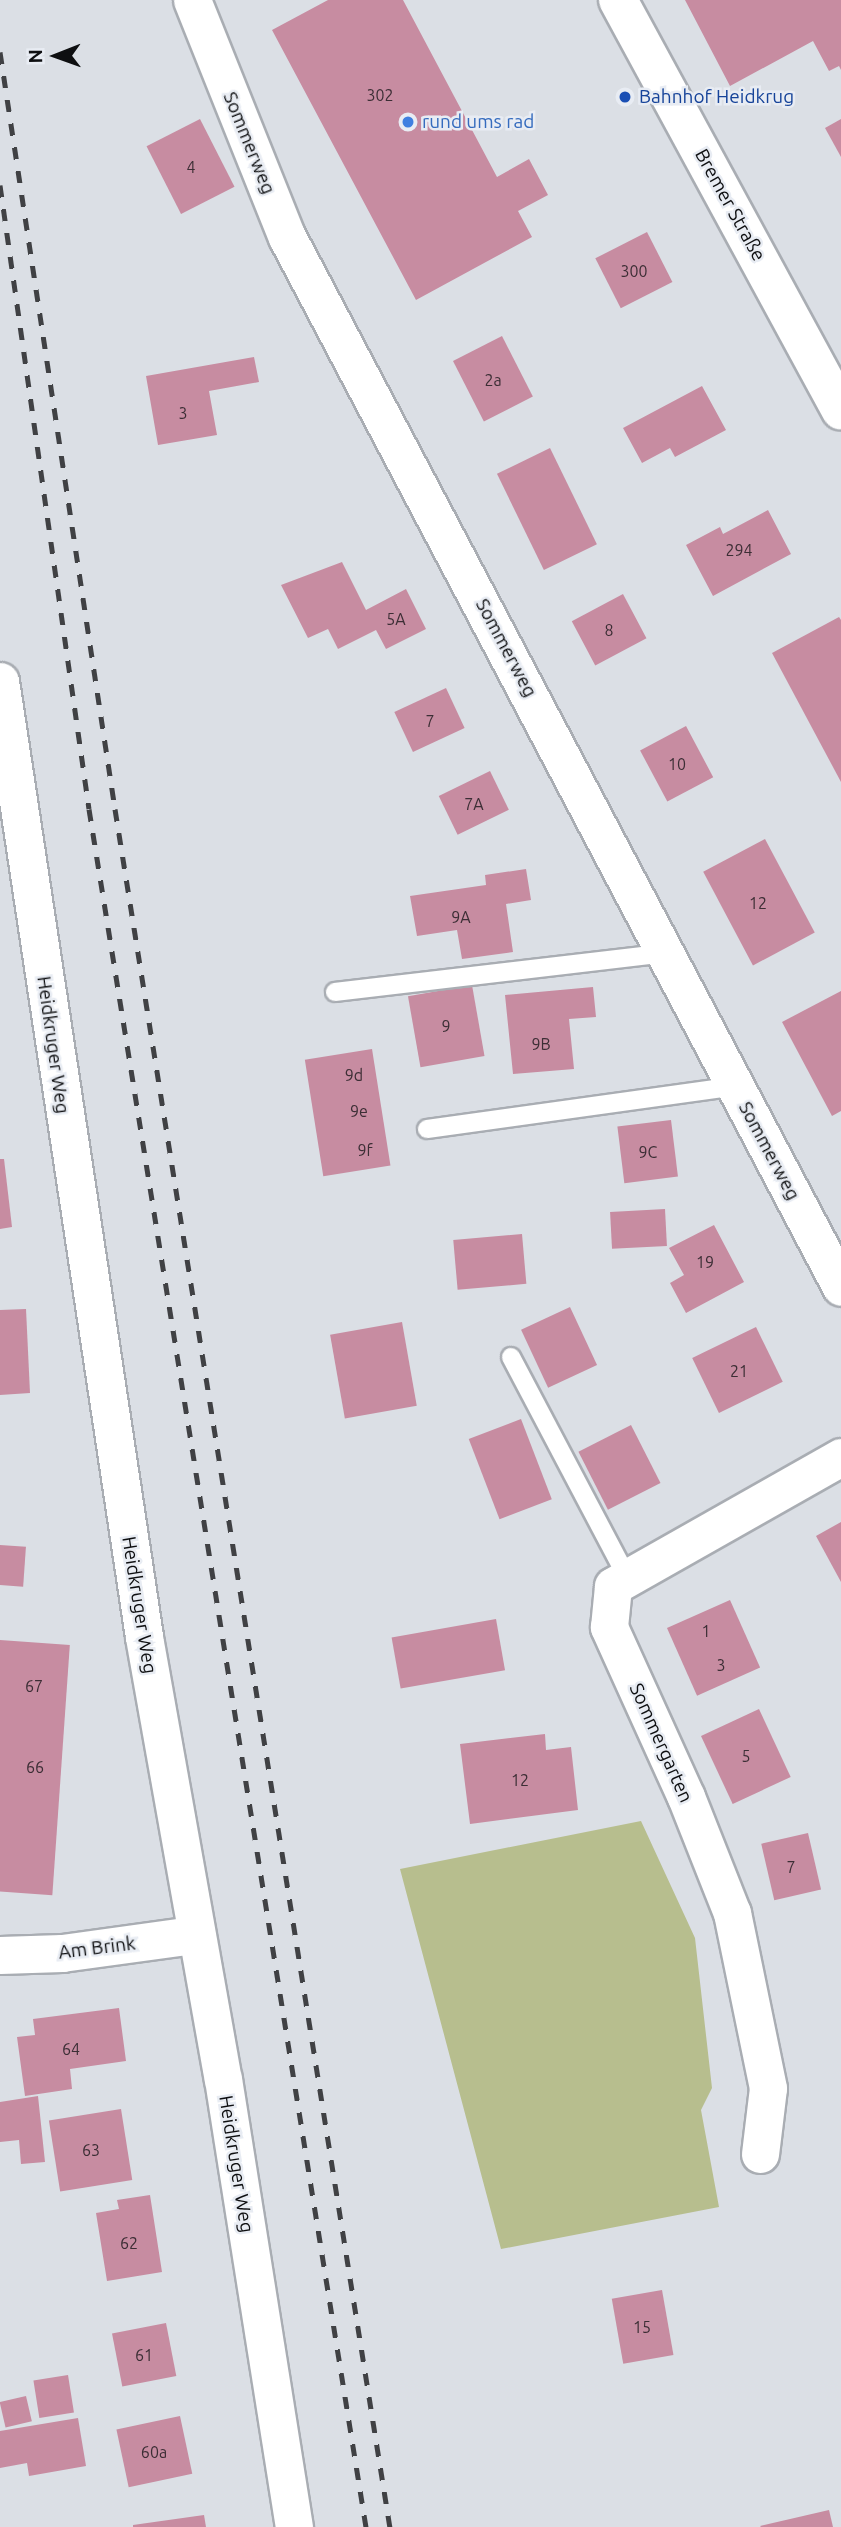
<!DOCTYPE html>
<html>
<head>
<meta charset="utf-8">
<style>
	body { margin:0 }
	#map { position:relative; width:841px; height:2527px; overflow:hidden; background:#dbdfe5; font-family:Ubuntu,sans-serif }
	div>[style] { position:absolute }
	.green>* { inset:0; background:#b7be8e }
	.building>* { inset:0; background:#c78ca1; transform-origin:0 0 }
	.roads { filter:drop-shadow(2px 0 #a9adb3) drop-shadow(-2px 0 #a9adb3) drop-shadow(0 2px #a9adb3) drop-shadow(0 -2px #a9adb3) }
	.lane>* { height:18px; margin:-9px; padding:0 9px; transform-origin:9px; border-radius:9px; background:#fff }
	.street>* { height:37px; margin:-18.5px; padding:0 18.5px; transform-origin:18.5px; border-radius:18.5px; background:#fff }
	.secondary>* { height:38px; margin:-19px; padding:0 19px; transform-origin:19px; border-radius:19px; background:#fff }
	.rail>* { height:5px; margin-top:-2.5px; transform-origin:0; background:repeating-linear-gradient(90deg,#404144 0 12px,transparent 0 24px) }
	.dots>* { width:19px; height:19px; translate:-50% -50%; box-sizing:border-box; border:4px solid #e8ecf3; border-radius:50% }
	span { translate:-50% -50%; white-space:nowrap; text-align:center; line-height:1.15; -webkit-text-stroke:5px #e8ecf3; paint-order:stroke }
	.number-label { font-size:16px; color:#3c2e35 }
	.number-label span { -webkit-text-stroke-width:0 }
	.transit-label { font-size:19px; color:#164399 }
	.left { translate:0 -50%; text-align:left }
	.shop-label { font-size:19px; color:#366cbe }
	.street-label { font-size:19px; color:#0e0f11 }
	.north { position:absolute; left:21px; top:21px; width:70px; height:70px; -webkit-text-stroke:5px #e8ecf3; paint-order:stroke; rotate:269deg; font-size:19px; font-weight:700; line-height:28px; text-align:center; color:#0e0f11 }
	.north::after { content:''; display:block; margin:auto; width:24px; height:32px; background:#0e0f11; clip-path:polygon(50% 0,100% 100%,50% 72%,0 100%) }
</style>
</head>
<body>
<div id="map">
	<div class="green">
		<i style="clip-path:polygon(641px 1821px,695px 1938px,712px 2088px,701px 2110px,719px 2207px,501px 2249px,400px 1869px)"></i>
	</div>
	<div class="building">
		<i style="clip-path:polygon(328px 0,403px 0,497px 177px,529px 159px,548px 195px,518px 211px,532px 237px,416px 300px,272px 30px)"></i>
		<i style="clip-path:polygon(685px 0,841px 0,841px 70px,839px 66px,829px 71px,813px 41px,730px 86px)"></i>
		<i style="left:200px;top:119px;width:76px;height:60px;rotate:63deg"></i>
		<i style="clip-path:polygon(841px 119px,841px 157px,825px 128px)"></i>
		<i style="left:647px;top:232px;width:56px;height:58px;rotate:63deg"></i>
		<i style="left:502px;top:336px;width:68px;height:55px;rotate:63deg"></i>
		<i style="clip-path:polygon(254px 357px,259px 382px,209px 391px,217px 435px,158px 445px,146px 376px)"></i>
		<i style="clip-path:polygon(702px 386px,726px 430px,675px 457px,670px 448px,642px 463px,623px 428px)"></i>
		<i style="left:550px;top:448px;width:107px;height:59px;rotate:64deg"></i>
		<i style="clip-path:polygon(768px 510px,791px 554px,713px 596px,686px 545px,720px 527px,723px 534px)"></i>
		<i style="clip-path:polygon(342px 562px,366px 610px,406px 589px,426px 629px,386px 649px,376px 630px,338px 649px,328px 629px,308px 638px,281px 585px)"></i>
		<i style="left:623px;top:594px;width:50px;height:58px;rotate:62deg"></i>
		<i style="clip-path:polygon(839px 617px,841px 620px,841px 782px,772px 653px)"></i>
		<i style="left:446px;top:688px;width:44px;height:57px;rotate:65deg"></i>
		<i style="left:686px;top:726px;width:58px;height:52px;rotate:62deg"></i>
		<i style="left:490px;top:771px;width:43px;height:57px;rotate:64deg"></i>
		<i style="left:765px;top:839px;width:106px;height:70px;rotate:62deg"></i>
		<i style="clip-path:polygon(526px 869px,531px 900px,506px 904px,513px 952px,462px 959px,457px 930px,417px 936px,410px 896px,486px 885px,485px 875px)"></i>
		<i style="left:472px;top:985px;width:72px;height:65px;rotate:80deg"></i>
		<i style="clip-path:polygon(593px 987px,596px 1017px,569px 1019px,574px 1069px,513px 1074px,505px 995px)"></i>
		<i style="clip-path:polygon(841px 991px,841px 1111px,832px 1116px,782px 1022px)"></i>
		<i style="left:372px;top:1049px;width:118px;height:68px;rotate:81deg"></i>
		<i style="left:671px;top:1120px;width:57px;height:54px;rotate:83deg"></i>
		<i style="clip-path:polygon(0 1159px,4px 1159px,12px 1227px,0 1229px)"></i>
		<i style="left:665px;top:1209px;width:37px;height:55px;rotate:87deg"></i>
		<i style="clip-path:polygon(714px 1225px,744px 1282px,686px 1313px,670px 1283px,684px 1275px,669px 1248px)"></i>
		<i style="left:522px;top:1234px;width:50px;height:69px;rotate:85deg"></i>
		<i style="left:570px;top:1307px;width:64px;height:54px;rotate:65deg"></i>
		<i style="clip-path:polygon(26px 1309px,30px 1393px,0 1395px,0 1310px)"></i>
		<i style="left:402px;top:1322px;width:85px;height:73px;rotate:80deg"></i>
		<i style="left:756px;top:1327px;width:61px;height:71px;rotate:64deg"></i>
		<i style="left:521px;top:1419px;width:86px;height:56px;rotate:69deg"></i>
		<i style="left:631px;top:1425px;width:65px;height:59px;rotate:63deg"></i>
		<i style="clip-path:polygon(841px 1522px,841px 1582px,816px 1536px)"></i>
		<i style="left:0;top:1545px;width:26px;height:40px;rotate:4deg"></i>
		<i style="left:730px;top:1600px;width:74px;height:69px;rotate:66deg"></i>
		<i style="left:496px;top:1619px;width:52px;height:106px;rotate:80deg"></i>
		<i style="left:0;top:1640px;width:70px;height:251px;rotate:4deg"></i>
		<i style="left:759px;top:1709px;width:75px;height:64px;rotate:65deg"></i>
		<i style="clip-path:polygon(545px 1734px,546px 1750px,571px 1747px,578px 1810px,470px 1824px,460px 1744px)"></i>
		<i style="left:808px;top:1833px;width:58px;height:48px;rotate:77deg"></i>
		<i style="clip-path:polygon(119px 2008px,126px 2061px,70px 2069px,72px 2089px,25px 2096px,17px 2037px,35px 2035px,33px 2019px)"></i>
		<i style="clip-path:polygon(38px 2096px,45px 2162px,21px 2164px,19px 2140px,0 2142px,0 2102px)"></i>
		<i style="left:121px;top:2109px;width:72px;height:73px;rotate:81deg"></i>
		<i style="clip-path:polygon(150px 2195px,162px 2272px,107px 2281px,96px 2213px,119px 2209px,117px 2200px)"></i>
		<i style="left:662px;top:2290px;width:66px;height:51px;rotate:80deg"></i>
		<i style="left:166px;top:2323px;width:54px;height:55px;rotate:79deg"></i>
		<i style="left:68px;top:2375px;width:38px;height:35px;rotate:81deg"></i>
		<i style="left:26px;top:2396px;width:26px;height:27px;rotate:77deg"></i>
		<i style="left:180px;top:2416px;width:59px;height:65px;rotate:78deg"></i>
		<i style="clip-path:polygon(78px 2418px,86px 2466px,29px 2476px,27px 2463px,0 2468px,0 2431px)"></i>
		<i style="clip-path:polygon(829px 2510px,833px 2527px,761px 2527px,760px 2526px)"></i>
		<i style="clip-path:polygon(204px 2515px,206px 2527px,133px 2527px,133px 2525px)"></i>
	</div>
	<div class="roads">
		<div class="lane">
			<i style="left:335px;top:992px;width:333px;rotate:-6.7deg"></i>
			<i style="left:427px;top:1129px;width:311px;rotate:-7.9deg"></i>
			<i style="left:511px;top:1357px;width:249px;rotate:62.2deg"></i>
		</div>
		<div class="street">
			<i style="left:192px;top:0;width:255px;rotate:68.2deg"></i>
			<i style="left:287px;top:237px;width:1187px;rotate:62.18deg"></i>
			<i style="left:0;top:681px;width:967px;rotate:81.43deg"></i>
			<i style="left:144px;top:1637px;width:449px;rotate:79.9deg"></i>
			<i style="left:223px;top:2079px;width:454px;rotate:81deg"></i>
			<i style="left:0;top:1955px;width:62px;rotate:-1.8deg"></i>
			<i style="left:62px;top:1953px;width:133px;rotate:-7.8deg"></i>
			<i style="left:760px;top:2154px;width:66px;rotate:-83.1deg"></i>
			<i style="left:768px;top:2088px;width:179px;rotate:-101.6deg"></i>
			<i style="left:732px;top:1913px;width:125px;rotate:-111.6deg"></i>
			<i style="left:686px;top:1797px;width:187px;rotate:-114.4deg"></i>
			<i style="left:609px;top:1627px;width:41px;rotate:-84.4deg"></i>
			<i style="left:613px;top:1586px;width:262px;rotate:-29.5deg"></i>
		</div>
		<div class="secondary">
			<i style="left:618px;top:0;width:467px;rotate:61.5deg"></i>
		</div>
	</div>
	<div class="rail">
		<i style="left:0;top:52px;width:766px;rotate:81.36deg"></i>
		<i style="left:115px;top:809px;width:1740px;rotate:80.91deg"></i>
		<i style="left:0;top:185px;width:630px;rotate:81.88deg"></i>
		<i style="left:89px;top:809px;width:1740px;rotate:80.84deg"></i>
	</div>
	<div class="dots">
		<i style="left:625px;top:97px;background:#1a4fb4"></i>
		<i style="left:408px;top:122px;background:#3f7fe0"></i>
	</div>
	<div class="number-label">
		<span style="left:380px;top:95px">302</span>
		<span style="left:191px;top:167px">4</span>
		<span style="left:634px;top:271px">300</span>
		<span style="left:493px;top:380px">2a</span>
		<span style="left:183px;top:413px">3</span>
		<span style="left:739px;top:550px">294</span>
		<span style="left:396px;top:619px">5A</span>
		<span style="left:609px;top:630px">8</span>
		<span style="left:430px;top:721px">7</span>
		<span style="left:677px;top:764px">10</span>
		<span style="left:474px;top:804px">7A</span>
		<span style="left:758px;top:903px">12</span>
		<span style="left:461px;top:917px">9A</span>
		<span style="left:446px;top:1026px">9</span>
		<span style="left:541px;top:1044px">9B</span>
		<span style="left:354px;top:1075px">9d</span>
		<span style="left:359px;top:1111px">9e</span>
		<span style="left:365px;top:1150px">9f</span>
		<span style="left:648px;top:1152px">9C</span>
		<span style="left:705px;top:1262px">19</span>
		<span style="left:739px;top:1371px">21</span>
		<span style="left:706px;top:1631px">1</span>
		<span style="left:721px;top:1665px">3</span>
		<span style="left:34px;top:1686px">67</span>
		<span style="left:746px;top:1756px">5</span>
		<span style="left:35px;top:1767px">66</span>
		<span style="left:520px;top:1780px">12</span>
		<span style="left:791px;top:1867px">7</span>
		<span style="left:71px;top:2049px">64</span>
		<span style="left:91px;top:2150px">63</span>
		<span style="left:129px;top:2243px">62</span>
		<span style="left:642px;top:2327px">15</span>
		<span style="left:144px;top:2355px">61</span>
		<span style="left:154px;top:2452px">60a</span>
	</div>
	<div class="transit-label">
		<span class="left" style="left:639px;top:97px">Bahnhof Heidkrug</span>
	</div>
	<div class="shop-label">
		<span class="left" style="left:422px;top:122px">rund ums rad</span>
	</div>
	<div class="street-label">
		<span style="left:249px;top:143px;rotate:68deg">Sommerweg</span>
		<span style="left:730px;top:205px;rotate:61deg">Bremer Straße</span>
		<span style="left:506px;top:648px;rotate:62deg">Sommerweg</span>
		<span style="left:53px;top:1045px;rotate:82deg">Heidkruger Weg</span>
		<span style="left:769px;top:1151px;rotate:62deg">Sommerweg</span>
		<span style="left:139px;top:1605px;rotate:81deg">Heidkruger Weg</span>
		<span style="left:661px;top:1743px;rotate:66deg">Sommergarten</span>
		<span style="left:97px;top:1948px;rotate:-7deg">Am Brink</span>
		<span style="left:236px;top:2164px;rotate:81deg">Heidkruger Weg</span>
	</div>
	<div class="north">N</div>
</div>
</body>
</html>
